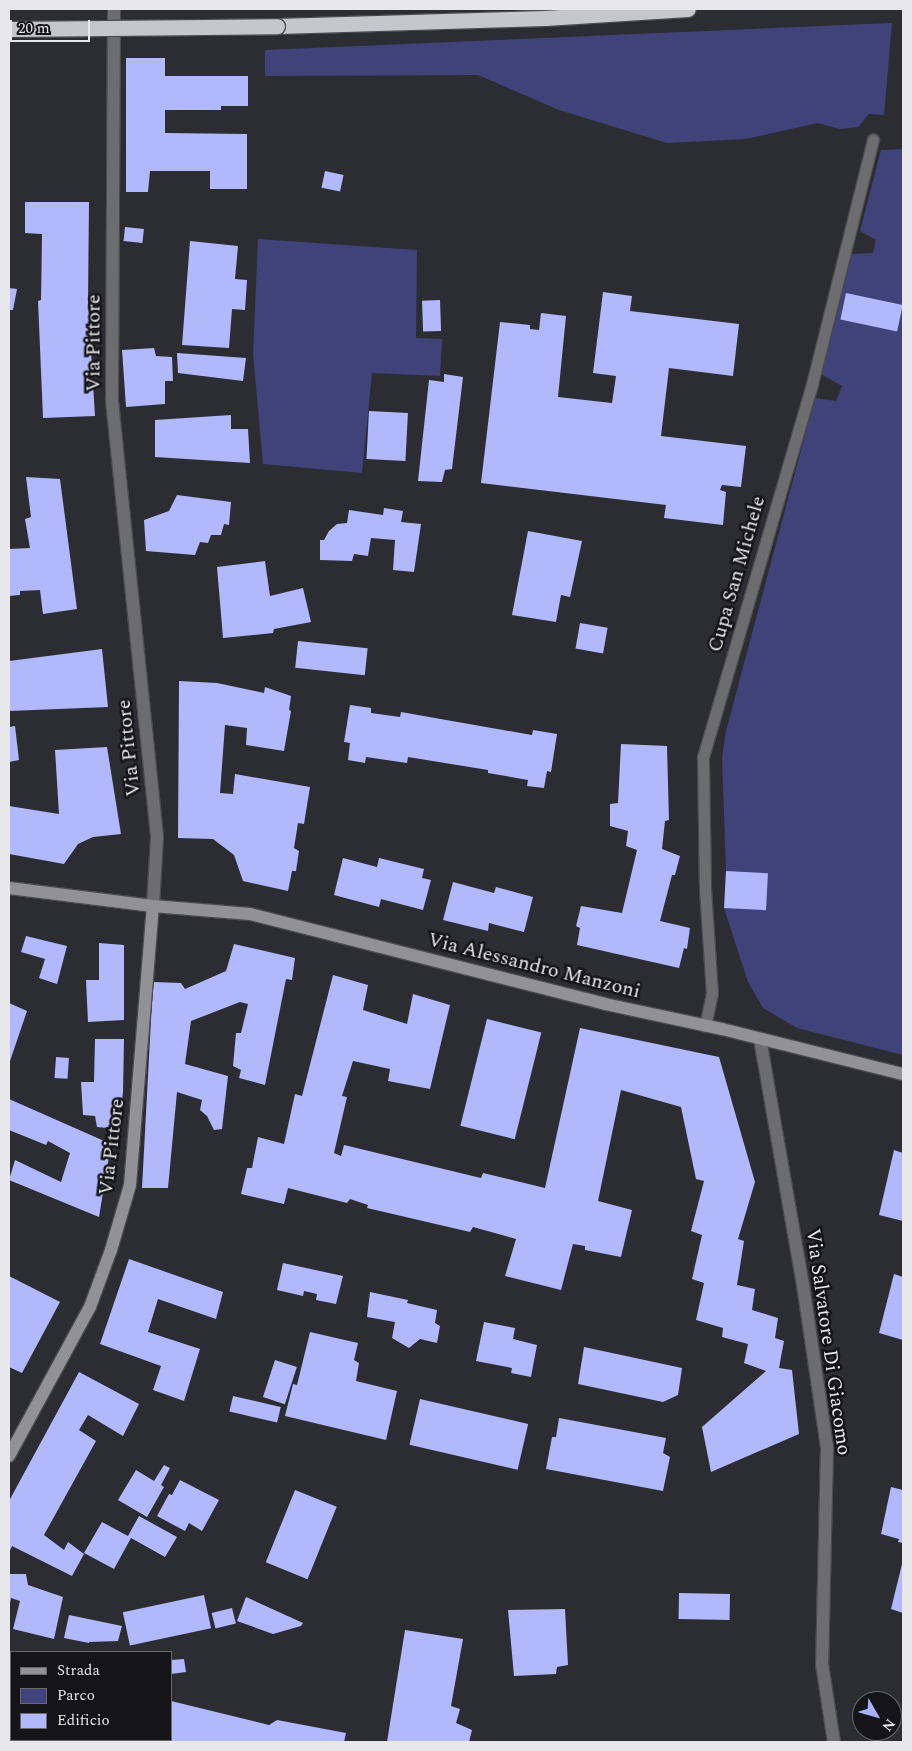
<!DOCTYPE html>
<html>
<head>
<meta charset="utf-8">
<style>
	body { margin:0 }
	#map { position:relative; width:912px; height:1751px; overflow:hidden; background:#2c2d32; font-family:Spectral,serif }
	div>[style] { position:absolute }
	.green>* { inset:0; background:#404379 }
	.building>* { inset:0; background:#b1b8fc; transform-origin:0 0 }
	.roads { filter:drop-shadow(1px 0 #4a4b50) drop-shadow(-1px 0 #4a4b50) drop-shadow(0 1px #4a4b50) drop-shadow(0 -1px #4a4b50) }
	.lane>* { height:11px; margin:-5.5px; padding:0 5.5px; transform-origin:5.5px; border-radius:5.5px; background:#6d6d70 }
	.street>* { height:12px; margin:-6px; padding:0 6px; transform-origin:6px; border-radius:6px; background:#6d6d70 }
	.secondary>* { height:12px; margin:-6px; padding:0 6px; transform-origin:6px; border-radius:6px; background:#919196 }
	.highway>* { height:15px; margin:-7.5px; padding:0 7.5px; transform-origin:7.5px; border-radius:7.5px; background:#c6c7cd }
	.bridges { filter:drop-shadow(1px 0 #4a4b50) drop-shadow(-1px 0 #4a4b50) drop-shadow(0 1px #4a4b50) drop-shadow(0 -1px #4a4b50) }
	.highway-bridge>* { height:15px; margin:-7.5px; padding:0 7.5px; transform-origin:7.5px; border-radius:7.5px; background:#c6c7cd }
	span { translate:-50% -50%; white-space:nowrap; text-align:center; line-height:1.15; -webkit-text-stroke:5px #151517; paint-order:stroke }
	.street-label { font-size:20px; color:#e8e8ec }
	.frame { position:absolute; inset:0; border:10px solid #e8e8ec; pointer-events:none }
	.legend { position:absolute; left:10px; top:1651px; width:162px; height:90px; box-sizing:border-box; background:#151517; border:1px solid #69696c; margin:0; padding:6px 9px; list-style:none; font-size:15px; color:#e8e8ec }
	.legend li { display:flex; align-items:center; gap:10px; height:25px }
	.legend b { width:25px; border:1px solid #69696c }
	.north { position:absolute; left:852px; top:1691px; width:50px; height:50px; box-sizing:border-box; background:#151517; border:1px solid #69696c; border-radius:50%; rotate:128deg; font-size:14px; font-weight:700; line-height:20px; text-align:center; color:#e8e8ec }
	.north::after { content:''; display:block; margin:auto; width:18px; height:22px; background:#a9b0fc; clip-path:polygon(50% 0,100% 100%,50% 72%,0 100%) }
	.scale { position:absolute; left:10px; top:20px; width:80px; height:22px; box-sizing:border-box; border:2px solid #e8e8ec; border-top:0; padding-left:6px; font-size:15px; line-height:18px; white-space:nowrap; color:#e8e8ec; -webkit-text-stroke:4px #151517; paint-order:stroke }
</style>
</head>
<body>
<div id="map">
	<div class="green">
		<i style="clip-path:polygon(892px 23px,884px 115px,869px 114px,858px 127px,840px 129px,817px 123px,746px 139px,667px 143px,559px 110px,478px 75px,265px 76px,265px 50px)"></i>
		<i style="clip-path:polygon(903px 149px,903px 1055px,797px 1028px,763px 1008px,748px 982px,724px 908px,726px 871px,722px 758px,726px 731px,815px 398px,836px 401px,842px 386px,821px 374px,851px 254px,873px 253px,876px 240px,860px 231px,881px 150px)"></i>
		<i style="clip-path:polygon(258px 239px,417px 250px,416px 338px,442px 339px,440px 376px,372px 373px,362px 473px,263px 464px,253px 354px)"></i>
	</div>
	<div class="building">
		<i style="clip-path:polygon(126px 58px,165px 58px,165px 76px,248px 76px,248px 106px,221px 106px,221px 110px,165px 110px,165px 133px,247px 134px,247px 189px,210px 189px,210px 171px,150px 171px,148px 192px,126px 192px)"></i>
		<i style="left:325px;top:171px;width:19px;height:17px;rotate:12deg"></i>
		<i style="clip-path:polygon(25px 202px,89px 202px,88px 302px,95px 416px,43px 418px,38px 301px,41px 300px,42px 234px,25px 233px)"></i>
		<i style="left:125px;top:227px;width:19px;height:14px;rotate:6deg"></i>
		<i style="clip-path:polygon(190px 241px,238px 246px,235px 279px,247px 280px,245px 310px,232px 309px,229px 348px,182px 345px)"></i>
		<i style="clip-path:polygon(9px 288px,17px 289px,13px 310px,9px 310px)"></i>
		<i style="clip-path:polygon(603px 292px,632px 296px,630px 311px,739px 324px,733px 376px,669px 368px,661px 436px,746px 446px,741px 487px,722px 485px,720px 490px,726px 492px,723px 525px,664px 518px,666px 505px,481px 483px,500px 322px,530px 325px,530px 329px,539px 330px,541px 313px,566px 316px,558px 397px,612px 403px,616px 376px,593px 373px)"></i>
		<i style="left:846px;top:293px;width:58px;height:27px;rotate:12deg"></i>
		<i style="left:440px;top:300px;width:31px;height:18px;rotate:88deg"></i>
		<i style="clip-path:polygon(154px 348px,156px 356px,172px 357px,173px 381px,165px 381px,165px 404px,126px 407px,122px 350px)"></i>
		<i style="clip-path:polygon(177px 353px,246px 358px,243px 381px,178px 373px)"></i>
		<i style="clip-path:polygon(444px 374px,463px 377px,452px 469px,445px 470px,442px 482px,418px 481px,429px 380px,444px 382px)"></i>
		<i style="left:369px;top:411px;width:39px;height:48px;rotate:3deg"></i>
		<i style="clip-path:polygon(231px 415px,231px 429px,248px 429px,250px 463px,155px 457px,155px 420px)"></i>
		<i style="clip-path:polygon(26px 477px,60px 479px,77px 609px,43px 614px,40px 590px,20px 591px,20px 595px,9px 596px,9px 549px,30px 548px,25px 519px,31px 517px)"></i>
		<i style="clip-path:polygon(177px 495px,231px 502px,229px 525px,224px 524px,221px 535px,211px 535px,208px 543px,200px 542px,195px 555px,146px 551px,144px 520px,169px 511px)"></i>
		<i style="clip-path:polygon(384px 508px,403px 511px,401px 522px,421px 524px,414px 572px,393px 570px,395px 540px,371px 538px,368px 556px,354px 554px,352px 561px,320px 560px,320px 540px,324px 540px,329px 531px,337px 524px,347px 523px,349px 510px,383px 515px)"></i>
		<i style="clip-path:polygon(528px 531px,582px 541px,570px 597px,561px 595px,556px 622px,512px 615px)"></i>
		<i style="clip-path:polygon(265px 561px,270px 596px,303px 588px,311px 622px,274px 629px,273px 633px,223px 638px,217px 567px)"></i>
		<i style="left:580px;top:623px;width:28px;height:26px;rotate:10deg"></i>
		<i style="left:298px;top:641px;width:70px;height:27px;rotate:6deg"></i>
		<i style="clip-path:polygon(102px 649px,108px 707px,9px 711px,9px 661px)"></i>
		<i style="clip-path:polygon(179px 681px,217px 683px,264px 693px,265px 687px,291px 696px,289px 710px,291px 711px,284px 751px,246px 745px,247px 728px,225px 725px,220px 793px,233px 794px,235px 774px,310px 787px,304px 824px,298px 823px,294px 848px,299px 851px,296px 871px,292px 871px,288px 891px,243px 881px,234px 855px,213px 839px,178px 838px)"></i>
		<i style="clip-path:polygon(350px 705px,371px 708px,371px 713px,400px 717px,401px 712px,532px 735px,533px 730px,557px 734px,551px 772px,547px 771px,544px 788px,527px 786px,528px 780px,488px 773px,488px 770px,408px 757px,407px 763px,366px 757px,365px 763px,348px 760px,350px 743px,344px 742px)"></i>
		<i style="clip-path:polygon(15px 726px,19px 760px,9px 762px,9px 727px)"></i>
		<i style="clip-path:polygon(621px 744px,667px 746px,669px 820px,665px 821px,662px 849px,680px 856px,675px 875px,672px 875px,660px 921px,690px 928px,687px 949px,684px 948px,679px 968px,577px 945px,580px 928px,576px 926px,581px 906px,622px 913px,637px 850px,626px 846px,628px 831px,610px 826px,610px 804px,618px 803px)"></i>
		<i style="clip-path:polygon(107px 747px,121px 834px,93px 837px,78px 844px,64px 864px,9px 854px,9px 806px,59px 814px,55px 750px)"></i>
		<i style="clip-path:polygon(343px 858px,377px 867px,379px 858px,424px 869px,422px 878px,431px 880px,423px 910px,381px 899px,379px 907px,334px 895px)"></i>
		<i style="left:726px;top:871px;width:42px;height:37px;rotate:3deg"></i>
		<i style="clip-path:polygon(453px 882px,494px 893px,496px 887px,533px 897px,524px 932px,489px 923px,488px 931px,443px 920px)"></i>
		<i style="clip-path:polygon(26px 936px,67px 946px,57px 984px,39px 978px,45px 959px,21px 952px)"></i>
		<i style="clip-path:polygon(99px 943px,124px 945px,124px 1020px,88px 1022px,86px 980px,99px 980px)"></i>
		<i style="clip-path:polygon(234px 944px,295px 958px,292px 980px,286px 979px,265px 1085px,239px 1078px,241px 1070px,233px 1066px,236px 1033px,241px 1033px,248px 1004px,240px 1002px,191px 1021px,185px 1064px,228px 1076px,222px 1129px,214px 1130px,207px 1116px,200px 1110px,202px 1100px,177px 1092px,168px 1188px,142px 1188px,153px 982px,181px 983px,185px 989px,226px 971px)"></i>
		<i style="clip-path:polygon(333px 975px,368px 985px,363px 1010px,407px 1024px,413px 994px,450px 1005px,430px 1089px,388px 1081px,390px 1069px,353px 1061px,342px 1096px,347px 1097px,334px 1153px,341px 1156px,344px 1145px,481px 1178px,483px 1173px,545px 1188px,580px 1028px,719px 1057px,755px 1182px,738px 1239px,744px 1241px,737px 1285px,755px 1289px,752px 1310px,778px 1318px,775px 1338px,784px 1341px,779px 1368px,792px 1370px,799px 1434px,711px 1472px,702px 1427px,766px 1371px,744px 1363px,748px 1344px,722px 1337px,723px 1328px,696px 1320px,704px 1283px,692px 1279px,702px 1235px,691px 1231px,704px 1181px,696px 1179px,681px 1107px,621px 1090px,598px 1201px,632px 1210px,621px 1257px,585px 1250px,585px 1246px,573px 1244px,561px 1290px,505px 1276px,516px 1239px,473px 1227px,470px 1232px,367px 1208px,368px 1205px,350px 1199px,347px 1203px,288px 1188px,284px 1204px,241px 1194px,247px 1168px,252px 1168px,258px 1137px,284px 1144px,295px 1094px,302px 1096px)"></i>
		<i style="clip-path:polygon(9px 1003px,27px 1011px,9px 1064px)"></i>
		<i style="left:487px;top:1019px;width:56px;height:110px;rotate:14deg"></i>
		<i style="clip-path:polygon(95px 1039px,124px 1039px,123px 1092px,119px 1129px,97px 1127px,95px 1116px,83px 1115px,81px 1082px,94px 1082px)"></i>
		<i style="left:56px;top:1057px;width:13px;height:21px;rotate:4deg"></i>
		<i style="clip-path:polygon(9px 1099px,111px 1144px,99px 1217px,9px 1180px,15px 1160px,61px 1182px,70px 1153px,48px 1141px,46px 1145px,9px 1130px)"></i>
		<i style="clip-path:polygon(894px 1150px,903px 1153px,903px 1221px,879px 1215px)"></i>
		<i style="clip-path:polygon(129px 1259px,223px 1292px,216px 1319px,158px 1299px,148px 1332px,200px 1349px,184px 1401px,153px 1390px,161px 1366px,100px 1344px)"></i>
		<i style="clip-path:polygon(283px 1263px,343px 1276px,336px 1304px,316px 1300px,317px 1294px,304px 1291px,303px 1296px,277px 1290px)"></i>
		<i style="clip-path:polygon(894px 1274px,903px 1277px,903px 1340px,879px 1333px)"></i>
		<i style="clip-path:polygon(9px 1276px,60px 1302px,22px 1373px,9px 1367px)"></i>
		<i style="clip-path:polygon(370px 1292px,408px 1300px,407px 1303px,437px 1310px,435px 1323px,440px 1326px,437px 1343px,420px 1339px,409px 1348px,392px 1338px,395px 1322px,367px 1317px)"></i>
		<i style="clip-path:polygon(484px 1322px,515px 1328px,513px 1339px,537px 1345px,531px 1377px,511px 1373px,512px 1368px,476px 1361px)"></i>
		<i style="clip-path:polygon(310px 1332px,358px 1343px,354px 1360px,359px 1363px,356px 1381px,397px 1391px,386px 1440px,285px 1416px,293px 1384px,297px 1385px)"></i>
		<i style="clip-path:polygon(584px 1347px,682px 1368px,678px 1395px,663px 1402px,578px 1384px)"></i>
		<i style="left:275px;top:1360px;width:23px;height:39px;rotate:18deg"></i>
		<i style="clip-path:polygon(79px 1372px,139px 1404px,123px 1436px,88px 1415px,79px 1430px,96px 1441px,44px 1535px,64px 1550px,68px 1542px,84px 1554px,72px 1576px,12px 1546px,9px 1553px,9px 1501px)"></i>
		<i style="left:233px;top:1396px;width:49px;height:16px;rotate:13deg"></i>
		<i style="left:420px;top:1399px;width:111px;height:47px;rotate:13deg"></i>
		<i style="clip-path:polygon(559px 1418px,666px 1438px,663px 1453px,670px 1457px,663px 1491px,546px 1469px,552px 1437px,556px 1437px)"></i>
		<i style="clip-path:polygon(164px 1465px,170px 1468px,161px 1485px,164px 1487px,147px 1517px,118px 1500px,136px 1470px,154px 1481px)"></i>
		<i style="clip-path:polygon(180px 1480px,219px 1500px,202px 1531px,189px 1523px,185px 1531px,157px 1516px,169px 1494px,172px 1495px)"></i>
		<i style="clip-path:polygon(891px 1487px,903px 1490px,903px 1543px,898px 1542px,899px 1539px,881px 1534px)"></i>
		<i style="left:295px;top:1490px;width:45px;height:78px;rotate:22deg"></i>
		<i style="clip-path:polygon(139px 1516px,177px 1537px,165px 1557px,131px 1538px,114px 1569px,84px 1553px,102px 1522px,128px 1536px)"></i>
		<i style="clip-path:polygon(903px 1560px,903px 1613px,891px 1609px)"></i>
		<i style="clip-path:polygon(9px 1574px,26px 1574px,28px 1585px,63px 1597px,54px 1639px,13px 1629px,20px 1601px,11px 1598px,9px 1608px)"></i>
		<i style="left:679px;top:1593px;width:51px;height:26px;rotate:1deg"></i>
		<i style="left:204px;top:1595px;width:34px;height:83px;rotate:78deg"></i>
		<i style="clip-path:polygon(246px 1597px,303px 1623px,301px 1626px,273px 1634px,237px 1621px)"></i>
		<i style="left:232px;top:1608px;width:16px;height:21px;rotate:76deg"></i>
		<i style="clip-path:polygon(565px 1609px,568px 1665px,557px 1667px,556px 1674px,514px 1676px,508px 1610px)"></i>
		<i style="clip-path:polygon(69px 1615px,122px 1626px,118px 1641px,89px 1642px,89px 1643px,64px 1638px)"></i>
		<i style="clip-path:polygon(405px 1630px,463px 1639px,451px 1706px,460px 1709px,456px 1723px,472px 1730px,469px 1742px,387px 1742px)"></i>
		<i style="clip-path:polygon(9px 1651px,11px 1651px,11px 1681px,9px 1676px)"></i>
		<i style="clip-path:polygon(184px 1659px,186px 1672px,171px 1674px,171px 1660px)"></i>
		<i style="clip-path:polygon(171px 1701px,269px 1725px,277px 1720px,346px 1733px,344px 1742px,155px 1742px,154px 1740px,171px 1740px)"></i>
		<i style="left:40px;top:1740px;width:50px;height:2px"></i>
	</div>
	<div class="roads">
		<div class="lane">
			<i style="left:705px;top:1026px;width:33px;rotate:-78deg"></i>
			<i style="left:712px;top:994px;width:106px;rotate:-93.8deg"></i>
			<i style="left:705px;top:888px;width:131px;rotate:-90.9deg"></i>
			<i style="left:703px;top:757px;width:389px;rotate:-73.7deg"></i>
			<i style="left:812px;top:384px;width:252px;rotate:-76deg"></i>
		</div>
		<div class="street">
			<i style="left:114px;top:9px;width:392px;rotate:90.3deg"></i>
			<i style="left:112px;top:401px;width:439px;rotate:84.1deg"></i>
			<i style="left:157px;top:838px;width:68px;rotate:93.4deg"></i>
			<i style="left:760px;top:1039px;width:250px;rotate:80.1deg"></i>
			<i style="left:803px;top:1285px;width:165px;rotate:81.6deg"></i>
			<i style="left:827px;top:1448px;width:216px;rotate:91.3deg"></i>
			<i style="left:822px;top:1664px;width:79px;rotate:81.3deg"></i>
			<i style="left:9px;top:1708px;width:6px;rotate:72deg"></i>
			<i style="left:23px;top:1740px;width:2px;rotate:63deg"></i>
		</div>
		<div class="secondary">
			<i style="left:9px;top:888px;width:145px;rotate:7.1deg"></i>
			<i style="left:153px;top:906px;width:97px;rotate:4.7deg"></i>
			<i style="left:250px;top:914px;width:366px;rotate:14.2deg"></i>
			<i style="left:605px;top:1004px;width:120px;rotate:12.1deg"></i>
			<i style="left:722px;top:1029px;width:187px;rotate:14deg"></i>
			<i style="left:9px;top:1456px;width:170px;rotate:-61.5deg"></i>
			<i style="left:90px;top:1307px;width:61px;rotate:-69.8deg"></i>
			<i style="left:111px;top:1250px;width:68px;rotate:-73.7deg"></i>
			<i style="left:130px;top:1185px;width:280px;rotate:-85.3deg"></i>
		</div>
		<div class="highway">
			<i style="left:277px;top:26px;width:268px;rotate:-1.7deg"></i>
			<i style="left:545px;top:18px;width:143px;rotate:-3.6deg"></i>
		</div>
	</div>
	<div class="bridges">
		<div class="highway-bridge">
			<i style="left:9px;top:29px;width:268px;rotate:-0.6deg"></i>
		</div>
	</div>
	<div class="street-label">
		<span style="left:94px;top:343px;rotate:-90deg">Via Pittore</span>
		<span style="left:737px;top:574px;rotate:-74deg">Cupa San Michele</span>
		<span style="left:129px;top:748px;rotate:-96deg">Via Pittore</span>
		<span style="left:534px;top:966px;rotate:14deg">Via Alessandro Manzoni</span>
		<span style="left:112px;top:1147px;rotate:-83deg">Via Pittore</span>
		<span style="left:828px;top:1342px;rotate:82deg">Via Salvatore Di Giacomo</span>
	</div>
	<div class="frame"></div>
	<ul class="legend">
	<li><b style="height:6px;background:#919196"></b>Strada</li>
	<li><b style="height:14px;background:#404379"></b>Parco</li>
	<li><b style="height:14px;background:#b1b8fc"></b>Edificio</li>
	</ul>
	<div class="north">N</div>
	<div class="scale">20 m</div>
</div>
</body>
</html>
